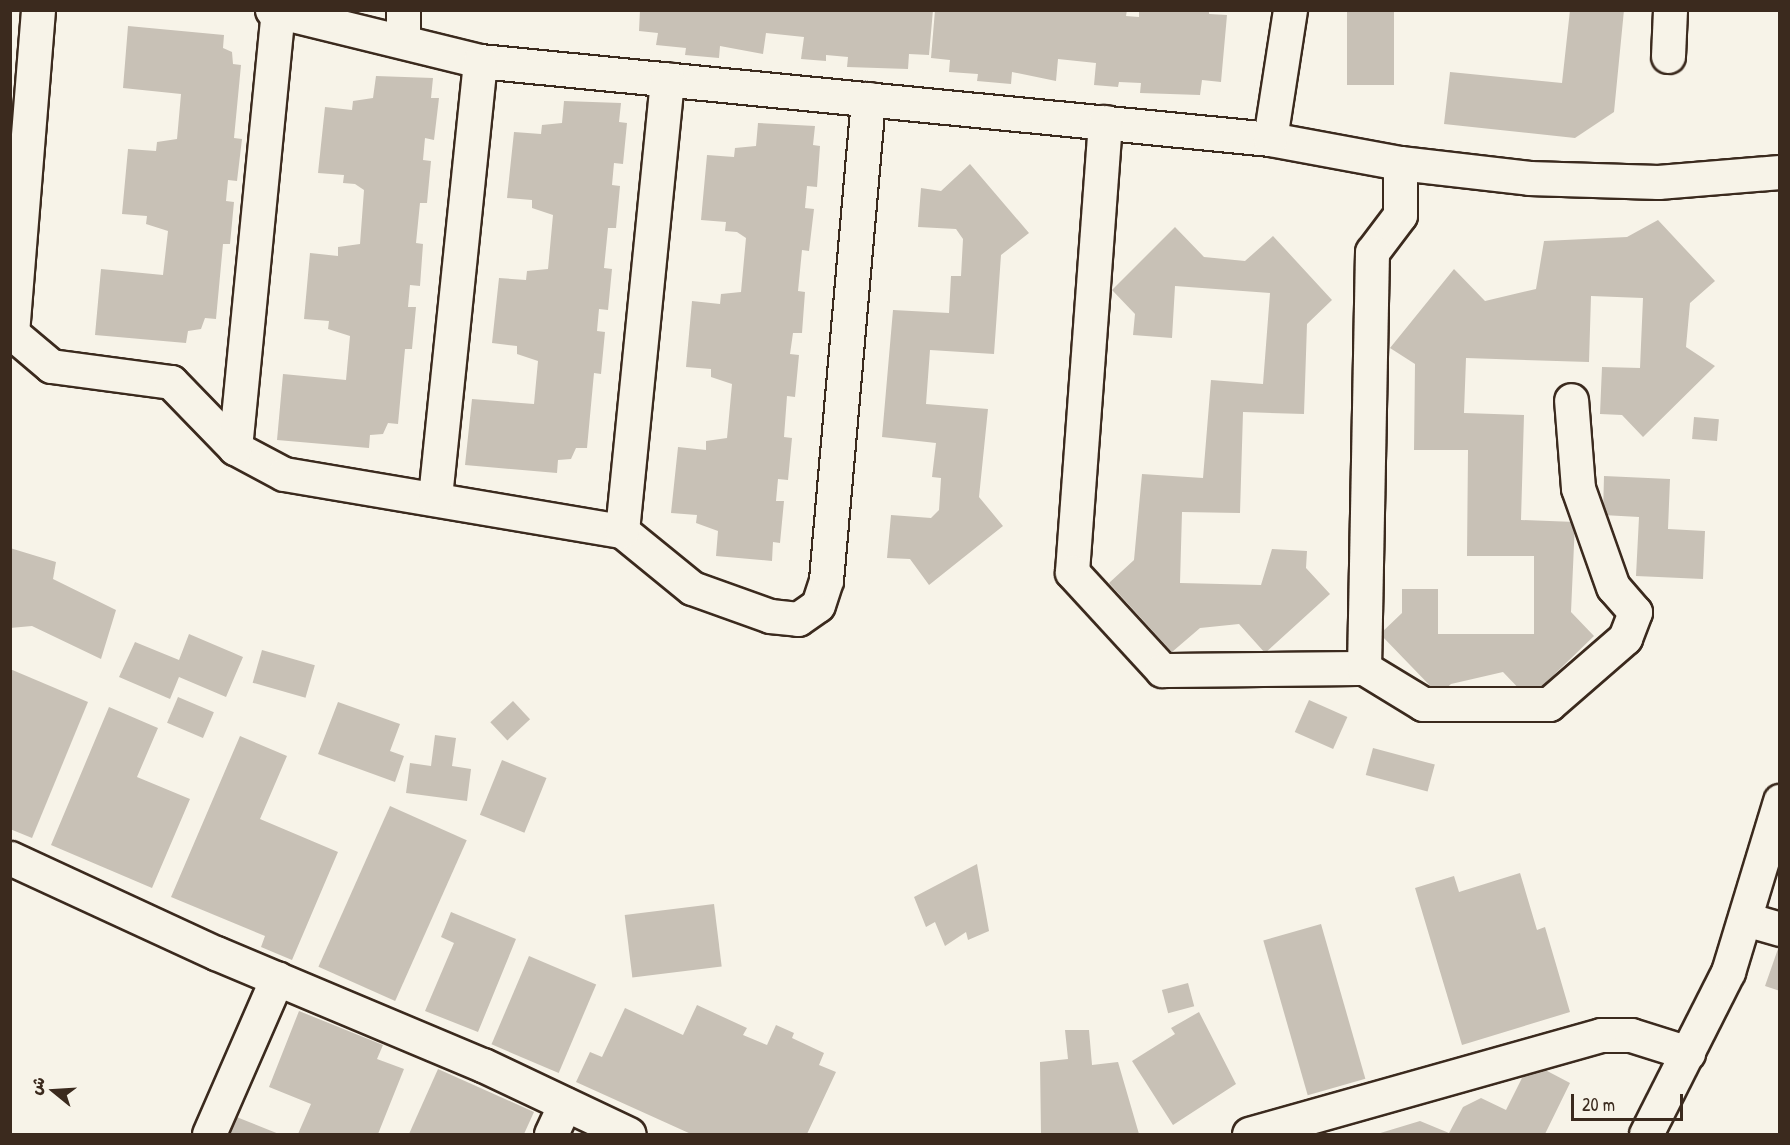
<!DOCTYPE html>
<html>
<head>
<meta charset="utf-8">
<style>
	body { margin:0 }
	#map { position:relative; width:1790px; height:1145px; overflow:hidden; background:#f7f3e8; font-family:"Patrick Hand","Playpen Sans Arabic",sans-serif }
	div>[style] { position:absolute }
	.building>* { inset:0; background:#c8c1b6; transform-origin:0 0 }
	.roads { filter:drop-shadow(2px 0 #3b2a1e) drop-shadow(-2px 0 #3b2a1e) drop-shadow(0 2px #3b2a1e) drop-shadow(0 -2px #3b2a1e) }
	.minor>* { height:33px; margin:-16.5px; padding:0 16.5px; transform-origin:16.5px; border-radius:16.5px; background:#f7f3e8 }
	.primary>* { height:33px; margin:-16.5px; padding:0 16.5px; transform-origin:16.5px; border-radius:16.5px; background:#f7f3e8 }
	span { translate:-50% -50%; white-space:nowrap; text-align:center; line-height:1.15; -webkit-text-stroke:5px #f7f3e8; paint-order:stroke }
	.frame { position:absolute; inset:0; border:12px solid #3b2a1e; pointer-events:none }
	.north { position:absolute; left:24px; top:1061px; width:60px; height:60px; -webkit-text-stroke:4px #f7f3e8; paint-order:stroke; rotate:288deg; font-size:16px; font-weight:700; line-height:24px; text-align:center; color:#3b2a1e }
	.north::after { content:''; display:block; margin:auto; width:21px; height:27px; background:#3b2a1e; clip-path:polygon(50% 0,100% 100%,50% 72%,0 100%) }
	.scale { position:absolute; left:1571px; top:1094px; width:112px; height:27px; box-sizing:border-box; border:3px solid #3b2a1e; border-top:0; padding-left:8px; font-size:18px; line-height:21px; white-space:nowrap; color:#3b2a1e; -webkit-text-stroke:4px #f7f3e8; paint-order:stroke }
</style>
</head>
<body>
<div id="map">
	<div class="building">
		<i style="clip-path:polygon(640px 10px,933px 10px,929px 55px,909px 54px,908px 69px,847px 67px,848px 57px,826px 55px,826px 61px,801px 59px,804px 37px,766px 33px,763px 54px,720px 46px,719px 58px,685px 55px,686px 48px,656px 45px,658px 33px,639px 31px)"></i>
		<i style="clip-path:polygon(935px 10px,1127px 10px,1126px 16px,1139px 17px,1139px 10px,1209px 10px,1209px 14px,1227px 15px,1221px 82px,1202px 80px,1200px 95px,1140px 93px,1141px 83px,1119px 82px,1118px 87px,1094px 85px,1096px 63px,1058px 59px,1056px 81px,1012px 72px,1011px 84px,977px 81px,978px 74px,949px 72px,950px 60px,931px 58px)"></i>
		<i style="left:1347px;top:10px;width:47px;height:75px"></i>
		<i style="clip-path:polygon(1570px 10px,1624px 10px,1614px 112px,1575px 138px,1444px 124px,1450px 72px,1562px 83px)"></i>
		<i style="clip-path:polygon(128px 26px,224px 35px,223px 48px,232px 52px,233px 64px,241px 65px,234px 138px,242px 139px,237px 181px,228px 180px,226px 201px,234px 202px,230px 244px,223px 244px,216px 319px,205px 318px,201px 329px,188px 331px,186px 343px,95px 335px,101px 269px,163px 275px,168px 231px,146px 224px,147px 216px,122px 214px,128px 149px,156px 151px,157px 142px,177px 139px,181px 94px,123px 88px)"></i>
		<i style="clip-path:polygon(376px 76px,433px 78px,431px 98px,439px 98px,434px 140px,425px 138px,423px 160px,431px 161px,427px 203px,420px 203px,416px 243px,423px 244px,420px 286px,410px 285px,408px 307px,416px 307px,412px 349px,405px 349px,398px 424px,388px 423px,383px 434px,370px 435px,369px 448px,277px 440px,283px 374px,346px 380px,350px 336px,328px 329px,329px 321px,304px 319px,310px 253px,338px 256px,338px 247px,360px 244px,364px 190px,355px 184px,343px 183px,344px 175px,318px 173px,325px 107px,352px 110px,353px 101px,373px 98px)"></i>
		<i style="clip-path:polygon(564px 101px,621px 103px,619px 122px,627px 123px,623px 164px,614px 163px,612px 185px,620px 186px,616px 228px,608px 228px,604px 268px,612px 269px,608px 310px,599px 309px,597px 331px,605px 332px,601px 374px,594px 373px,587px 448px,576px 448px,571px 459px,558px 460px,557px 473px,465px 465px,472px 399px,534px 404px,538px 361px,517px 354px,517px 346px,492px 343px,499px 278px,526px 280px,527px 271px,548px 269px,553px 215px,532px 208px,532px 200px,507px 198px,514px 132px,541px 134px,542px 125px,562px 123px)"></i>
		<i style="clip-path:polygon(758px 123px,815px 126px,813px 145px,820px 146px,817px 187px,807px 186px,805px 208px,814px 209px,809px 251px,802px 250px,798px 291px,805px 292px,802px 333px,793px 333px,790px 354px,799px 355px,795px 397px,787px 396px,784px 437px,792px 438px,788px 480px,778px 479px,776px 501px,784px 501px,780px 543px,773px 542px,772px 561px,716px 556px,718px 531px,696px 523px,697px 515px,671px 513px,678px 447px,706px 450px,706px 441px,727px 438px,732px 384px,711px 377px,711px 369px,686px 367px,692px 301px,720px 304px,721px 294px,741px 292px,746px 238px,737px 232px,725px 231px,726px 222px,701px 220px,707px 155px,734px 157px,735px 148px,756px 146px)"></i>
		<i style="clip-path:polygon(970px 164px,1029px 233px,1001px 255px,994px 354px,930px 350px,926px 404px,988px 409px,979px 497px,1003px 526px,929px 585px,910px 559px,887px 558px,891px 515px,931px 518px,939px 510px,941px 478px,932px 477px,936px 443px,882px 437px,893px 310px,949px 313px,951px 276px,961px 276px,963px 239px,956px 229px,918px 227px,921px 188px,941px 191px)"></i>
		<i style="clip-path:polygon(1658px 220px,1715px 281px,1690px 303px,1686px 347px,1715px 366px,1643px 437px,1622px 415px,1600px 414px,1602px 367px,1640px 368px,1643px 298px,1591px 296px,1589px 362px,1466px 358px,1464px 413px,1524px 415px,1521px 520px,1575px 522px,1571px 612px,1594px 636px,1529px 699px,1503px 672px,1451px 684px,1439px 695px,1380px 634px,1402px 613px,1402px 589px,1438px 589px,1438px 634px,1534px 634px,1534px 556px,1467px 556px,1468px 450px,1414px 450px,1415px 364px,1390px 348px,1454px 269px,1485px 301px,1536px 289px,1544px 241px,1627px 237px)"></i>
		<i style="clip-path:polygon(1175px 227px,1204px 257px,1245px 261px,1273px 236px,1332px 300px,1307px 324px,1304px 414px,1243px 412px,1240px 513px,1182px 512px,1180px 583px,1261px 585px,1272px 549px,1307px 551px,1306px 568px,1330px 594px,1265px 653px,1239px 624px,1200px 628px,1172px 652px,1109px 583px,1134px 560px,1142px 474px,1203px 478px,1211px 380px,1263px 384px,1270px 293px,1175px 286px,1172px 338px,1133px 335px,1135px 314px,1112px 290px)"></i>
		<i style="left:1694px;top:417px;width:25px;height:22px;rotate:5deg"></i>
		<i style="clip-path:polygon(1604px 476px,1670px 479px,1668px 529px,1705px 531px,1703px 579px,1636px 576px,1639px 517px,1603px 515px)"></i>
		<i style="clip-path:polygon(10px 548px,56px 562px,53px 579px,116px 610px,101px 659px,32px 626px,10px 628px)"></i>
		<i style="clip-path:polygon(189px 634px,243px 657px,226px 697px,179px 677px,170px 699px,119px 677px,135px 642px,179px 660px)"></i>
		<i style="left:262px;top:650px;width:55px;height:34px;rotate:16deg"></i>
		<i style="clip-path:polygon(10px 669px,88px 702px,32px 838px,10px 829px)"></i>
		<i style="left:178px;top:697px;width:39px;height:28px;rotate:23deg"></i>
		<i style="left:1309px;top:700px;width:42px;height:35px;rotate:24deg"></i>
		<i style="left:513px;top:701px;width:25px;height:31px;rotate:47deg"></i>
		<i style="clip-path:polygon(338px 702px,400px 724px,390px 751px,404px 756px,395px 782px,318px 754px)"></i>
		<i style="clip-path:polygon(109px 707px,158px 728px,137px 777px,190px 799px,152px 888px,51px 845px)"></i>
		<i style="clip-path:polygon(435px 735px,456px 738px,452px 766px,471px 769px,467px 801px,406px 793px,410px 763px,431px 766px)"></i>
		<i style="clip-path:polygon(240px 736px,287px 756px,260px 819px,338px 852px,292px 960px,261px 947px,265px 936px,171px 897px)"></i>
		<i style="left:1373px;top:748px;width:64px;height:28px;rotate:15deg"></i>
		<i style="left:502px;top:760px;width:48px;height:59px;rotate:22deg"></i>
		<i style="left:390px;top:806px;width:84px;height:176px;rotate:24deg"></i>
		<i style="clip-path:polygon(977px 864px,989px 931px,968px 940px,966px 932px,945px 946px,935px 922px,926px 927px,914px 897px)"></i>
		<i style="clip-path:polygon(1520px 873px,1537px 930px,1545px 927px,1570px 1012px,1462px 1045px,1415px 888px,1454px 876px,1459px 892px)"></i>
		<i style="left:714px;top:904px;width:63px;height:90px;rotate:83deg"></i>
		<i style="clip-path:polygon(451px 912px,516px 939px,478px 1032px,425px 1011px,454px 943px,441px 937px)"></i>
		<i style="left:1321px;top:924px;width:161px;height:60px;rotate:74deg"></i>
		<i style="clip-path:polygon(1779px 946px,1780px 946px,1780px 991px,1765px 986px)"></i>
		<i style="left:529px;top:956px;width:73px;height:96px;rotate:23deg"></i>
		<i style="left:1188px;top:983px;width:24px;height:27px;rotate:75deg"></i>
		<i style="clip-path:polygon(697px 1005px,747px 1028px,743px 1035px,767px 1045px,776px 1025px,794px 1033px,792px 1038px,824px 1053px,819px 1065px,836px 1072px,807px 1134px,691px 1134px,576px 1082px,590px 1052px,602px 1057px,625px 1008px,683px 1035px)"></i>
		<i style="clip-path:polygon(299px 1011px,383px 1045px,377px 1059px,404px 1069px,378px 1134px,298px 1134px,311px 1104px,269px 1087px)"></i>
		<i style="clip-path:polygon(1199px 1012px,1236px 1084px,1173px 1125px,1132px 1061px,1175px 1034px,1171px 1028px)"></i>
		<i style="clip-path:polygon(1065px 1030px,1089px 1030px,1092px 1065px,1118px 1062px,1139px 1134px,1041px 1134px,1040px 1062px,1068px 1059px)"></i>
		<i style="clip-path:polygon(1530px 1062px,1570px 1083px,1545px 1134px,1377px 1134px,1420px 1121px,1449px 1133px,1463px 1107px,1481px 1098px,1506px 1110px)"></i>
		<i style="clip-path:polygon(438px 1069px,534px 1112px,524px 1134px,409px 1134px)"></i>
		<i style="clip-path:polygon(229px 1114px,279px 1134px,221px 1134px)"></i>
	</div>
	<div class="roads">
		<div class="minor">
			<i style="left:38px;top:10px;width:324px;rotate:94.6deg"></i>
			<i style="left:12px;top:333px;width:51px;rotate:40.2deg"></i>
			<i style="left:51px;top:366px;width:121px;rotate:7.6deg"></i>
			<i style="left:171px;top:382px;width:92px;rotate:45.9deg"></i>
			<i style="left:235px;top:448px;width:55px;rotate:28deg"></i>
			<i style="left:284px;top:474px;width:343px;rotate:9.6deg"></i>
			<i style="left:622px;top:531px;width:90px;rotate:39.2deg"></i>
			<i style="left:692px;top:588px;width:83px;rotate:19.7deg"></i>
			<i style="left:770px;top:616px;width:28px;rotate:6deg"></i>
			<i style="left:798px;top:619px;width:24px;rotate:-35deg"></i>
			<i style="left:818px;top:605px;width:26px;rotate:-72deg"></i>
			<i style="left:826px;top:580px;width:483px;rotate:-85deg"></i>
			<i style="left:272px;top:10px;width:214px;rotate:13.8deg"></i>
			<i style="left:480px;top:61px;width:794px;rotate:5.64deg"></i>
			<i style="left:1270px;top:139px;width:132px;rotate:10.5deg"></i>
			<i style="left:1400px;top:163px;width:130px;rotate:6.6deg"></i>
			<i style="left:1529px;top:178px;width:129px;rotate:1.8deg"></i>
			<i style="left:1658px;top:182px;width:122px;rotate:-4.7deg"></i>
			<i style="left:403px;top:40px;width:30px;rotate:-90deg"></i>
			<i style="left:1668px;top:56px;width:46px;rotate:-87.5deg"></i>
			<i style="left:1105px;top:122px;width:451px;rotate:94.2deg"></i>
			<i style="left:1072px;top:572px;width:133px;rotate:47.4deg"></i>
			<i style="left:1162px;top:670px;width:202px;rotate:-0.6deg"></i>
			<i style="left:1270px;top:139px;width:131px;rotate:-81.2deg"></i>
			<i style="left:1400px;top:163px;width:52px;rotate:90deg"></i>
			<i style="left:1400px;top:215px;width:46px;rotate:127.1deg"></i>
			<i style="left:1372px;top:252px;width:416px;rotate:91.1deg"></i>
			<i style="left:1364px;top:668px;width:69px;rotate:31.4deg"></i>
			<i style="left:1423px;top:704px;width:126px"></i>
			<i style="left:1549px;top:704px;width:101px;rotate:-41deg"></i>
			<i style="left:1625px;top:638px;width:28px;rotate:-69deg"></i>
			<i style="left:1635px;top:612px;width:33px;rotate:-131deg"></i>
			<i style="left:1613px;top:587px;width:105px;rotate:-109.5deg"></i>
			<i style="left:1578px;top:488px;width:88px;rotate:-94.5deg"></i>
			<i style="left:235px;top:448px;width:438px;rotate:-84.4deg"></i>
			<i style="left:435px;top:497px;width:438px;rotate:-84.1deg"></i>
			<i style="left:622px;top:531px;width:454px;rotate:-84.3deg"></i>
			<i style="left:10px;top:858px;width:227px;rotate:24.8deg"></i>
			<i style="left:216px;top:953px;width:290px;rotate:22.8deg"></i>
			<i style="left:483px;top:1065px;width:161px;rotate:25.3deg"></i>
			<i style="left:1745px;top:919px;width:36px;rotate:16deg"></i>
			<i style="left:209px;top:1134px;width:170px;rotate:-66.4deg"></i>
			<i style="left:551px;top:1134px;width:33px;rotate:-65deg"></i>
			<i style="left:1249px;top:1134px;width:366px;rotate:-15.7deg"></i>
			<i style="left:1601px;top:1035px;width:30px"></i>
			<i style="left:1631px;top:1035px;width:60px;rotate:17.5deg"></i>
		</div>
		<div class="primary">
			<i style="left:1646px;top:1134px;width:182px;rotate:-63.2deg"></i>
			<i style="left:1728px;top:972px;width:179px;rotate:-73.1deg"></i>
		</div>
	</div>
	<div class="frame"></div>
	<div class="north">ش</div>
	<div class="scale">20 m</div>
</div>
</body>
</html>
